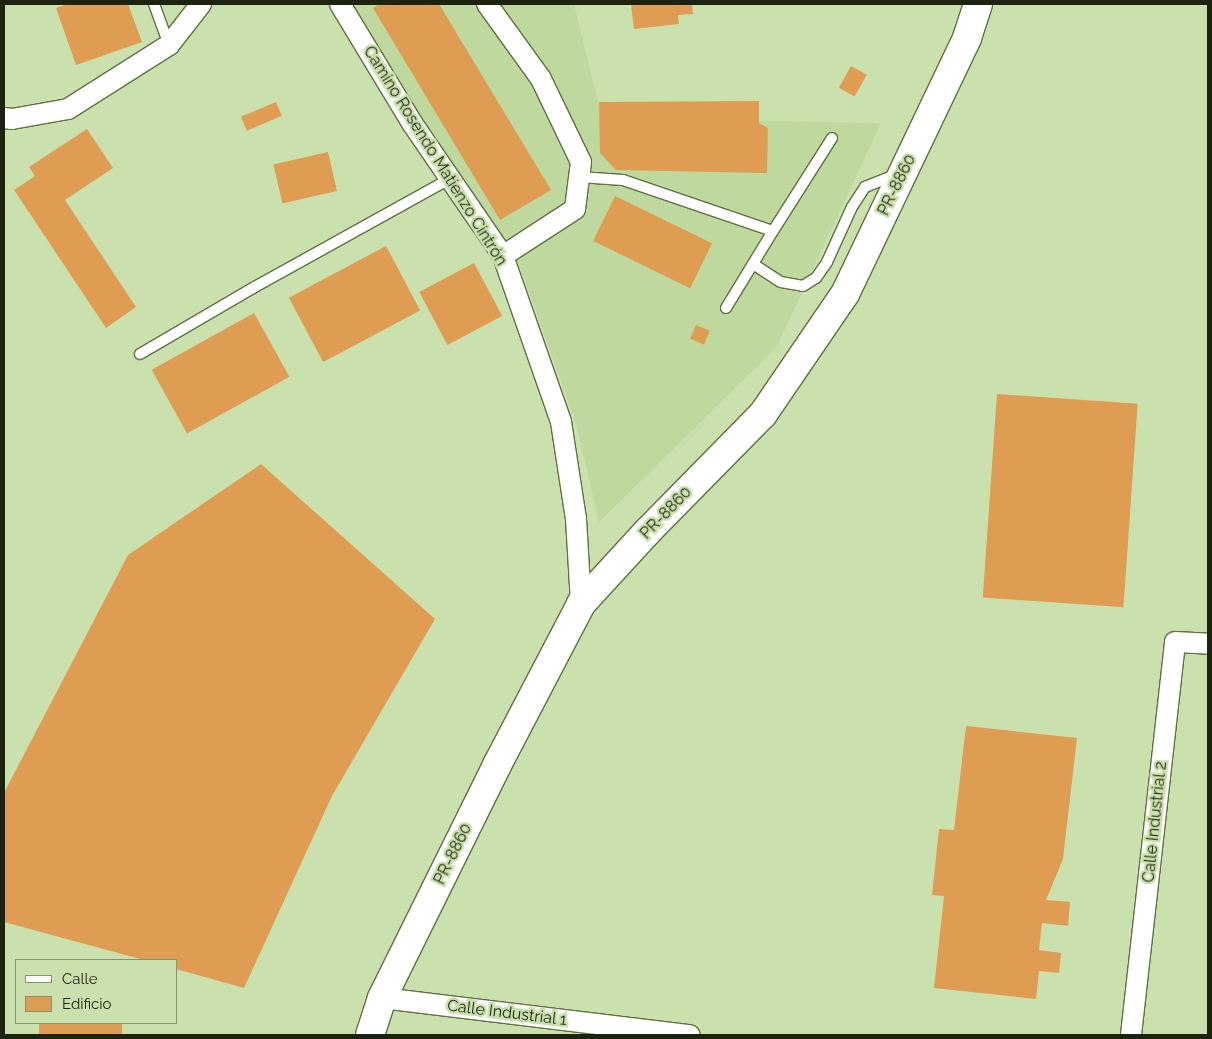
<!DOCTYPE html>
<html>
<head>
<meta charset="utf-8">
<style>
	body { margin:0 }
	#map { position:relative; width:1212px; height:1039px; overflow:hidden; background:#cae1ad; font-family:Raleway,sans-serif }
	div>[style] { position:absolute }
	.built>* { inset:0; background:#bed89d }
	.building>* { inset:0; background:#df9d53; transform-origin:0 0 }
	.roads { filter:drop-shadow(1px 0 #5e7142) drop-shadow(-1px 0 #5e7142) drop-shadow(0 1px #5e7142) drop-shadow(0 -1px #5e7142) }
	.lane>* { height:10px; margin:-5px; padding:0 5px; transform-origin:5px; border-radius:5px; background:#fff }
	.street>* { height:20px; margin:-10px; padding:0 10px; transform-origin:10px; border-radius:10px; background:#fff }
	.secondary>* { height:28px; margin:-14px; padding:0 14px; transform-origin:14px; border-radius:14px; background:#fff }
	span { translate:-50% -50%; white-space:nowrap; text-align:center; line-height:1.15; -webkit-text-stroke:5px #cae1ad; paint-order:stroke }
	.street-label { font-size:16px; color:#1c2410 }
	.frame { position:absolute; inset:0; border:5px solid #1c2410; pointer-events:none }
	.legend { position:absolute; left:15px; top:959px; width:162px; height:65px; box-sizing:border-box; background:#cae1ad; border:1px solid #84956e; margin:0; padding:6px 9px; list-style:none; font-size:15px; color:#1c2410 }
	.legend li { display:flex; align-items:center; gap:10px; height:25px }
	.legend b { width:25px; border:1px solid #84956e }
</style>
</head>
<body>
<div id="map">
	<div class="built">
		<i style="clip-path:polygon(348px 4px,574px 4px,602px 118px,881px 123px,776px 348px,599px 522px,576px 423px,520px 267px,342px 5px)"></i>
	</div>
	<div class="building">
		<i style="clip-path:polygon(68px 4px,128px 4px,142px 42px,76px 65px,56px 8px)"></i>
		<i style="clip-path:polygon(380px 4px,439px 4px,551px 190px,500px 220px,373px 8px)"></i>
		<i style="clip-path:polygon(631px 4px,692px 4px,693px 14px,678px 15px,679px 24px,634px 29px)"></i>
		<i style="left:851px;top:66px;width:18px;height:25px;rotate:29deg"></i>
		<i style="clip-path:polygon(759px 101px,759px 123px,768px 128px,767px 173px,616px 170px,600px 153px,599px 102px)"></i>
		<i style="left:276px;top:102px;width:15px;height:38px;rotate:67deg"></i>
		<i style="clip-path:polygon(87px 129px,113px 168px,65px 200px,136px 307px,106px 328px,14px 190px,35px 176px,29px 167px)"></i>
		<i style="left:328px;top:152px;width:40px;height:56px;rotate:77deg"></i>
		<i style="left:615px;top:196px;width:108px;height:50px;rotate:26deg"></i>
		<i style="left:386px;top:246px;width:73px;height:110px;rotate:62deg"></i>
		<i style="left:474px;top:263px;width:60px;height:62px;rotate:62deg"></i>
		<i style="left:254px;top:313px;width:73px;height:117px;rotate:61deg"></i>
		<i style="left:696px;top:325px;width:15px;height:15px;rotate:23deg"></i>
		<i style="left:997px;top:394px;width:141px;height:204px;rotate:4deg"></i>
		<i style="clip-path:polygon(261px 464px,435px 619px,332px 796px,244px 988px,176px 969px,176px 960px,144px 960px,4px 922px,4px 793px,128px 555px)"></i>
		<i style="clip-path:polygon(966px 726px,1077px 738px,1063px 859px,1046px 900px,1070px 902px,1068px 926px,1042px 923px,1039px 950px,1061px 953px,1059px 973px,1039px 971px,1036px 999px,934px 988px,944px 896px,932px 895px,939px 829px,954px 830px)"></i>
		<i style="left:39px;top:1023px;width:83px;height:12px"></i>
	</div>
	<div class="roads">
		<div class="lane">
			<i style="left:154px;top:4px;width:44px;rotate:69.9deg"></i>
			<i style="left:579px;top:177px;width:44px;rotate:3.9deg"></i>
			<i style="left:623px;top:180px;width:158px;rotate:18.8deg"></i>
			<i style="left:773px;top:231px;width:110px;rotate:-57.6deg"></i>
			<i style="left:753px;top:264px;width:33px;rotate:33deg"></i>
			<i style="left:781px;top:282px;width:22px;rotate:10deg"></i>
			<i style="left:803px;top:286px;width:15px;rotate:-32deg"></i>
			<i style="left:816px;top:278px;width:19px;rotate:-55deg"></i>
			<i style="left:827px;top:262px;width:60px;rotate:-65.6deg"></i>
			<i style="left:852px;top:207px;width:24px;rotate:-57deg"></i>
			<i style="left:865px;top:187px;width:32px;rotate:-22deg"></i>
			<i style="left:726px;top:308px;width:90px;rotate:-58.6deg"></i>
			<i style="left:140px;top:354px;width:131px;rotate:-30.3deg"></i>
			<i style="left:253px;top:288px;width:225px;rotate:-29deg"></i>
		</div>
		<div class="street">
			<i style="left:340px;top:4px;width:139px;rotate:58.8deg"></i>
			<i style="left:412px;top:123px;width:161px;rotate:55.6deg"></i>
			<i style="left:503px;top:256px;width:176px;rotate:70.7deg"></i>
			<i style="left:561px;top:422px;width:98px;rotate:81.2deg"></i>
			<i style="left:576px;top:519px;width:85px;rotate:86.6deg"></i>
			<i style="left:487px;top:4px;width:92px;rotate:54.2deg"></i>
			<i style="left:541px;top:79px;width:92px;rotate:64.3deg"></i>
			<i style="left:581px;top:162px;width:47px;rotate:97.3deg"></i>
			<i style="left:575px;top:209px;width:86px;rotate:146.9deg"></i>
			<i style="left:4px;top:118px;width:8px;rotate:7deg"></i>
			<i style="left:12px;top:119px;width:57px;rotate:-10.1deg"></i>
			<i style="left:68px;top:109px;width:120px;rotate:-32.4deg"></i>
			<i style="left:169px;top:45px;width:52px;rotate:-52deg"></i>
			<i style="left:382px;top:998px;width:310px;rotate:6.9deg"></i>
			<i style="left:1131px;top:1035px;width:395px;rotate:-83.6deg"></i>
			<i style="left:1175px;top:642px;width:33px;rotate:3deg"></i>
		</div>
		<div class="secondary">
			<i style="left:370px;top:1035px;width:39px;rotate:-72deg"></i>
			<i style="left:382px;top:998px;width:260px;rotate:-63.7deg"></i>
			<i style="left:497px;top:765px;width:182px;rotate:-62.4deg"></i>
			<i style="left:581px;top:604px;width:98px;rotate:-47.5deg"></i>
			<i style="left:647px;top:532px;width:165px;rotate:-45.5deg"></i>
			<i style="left:763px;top:414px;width:145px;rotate:-55.7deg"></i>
			<i style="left:845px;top:294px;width:284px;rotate:-64.5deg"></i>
			<i style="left:967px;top:38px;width:36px;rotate:-72deg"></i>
		</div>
	</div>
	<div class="street-label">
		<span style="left:435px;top:156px;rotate:58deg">Camino Rosendo Matienzo Cintrón</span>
		<span style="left:897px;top:185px;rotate:-64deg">PR-8860</span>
		<span style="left:666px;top:513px;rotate:-46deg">PR-8860</span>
		<span style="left:1155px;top:822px;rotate:-84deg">Calle Industrial 2</span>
		<span style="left:453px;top:854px;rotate:-64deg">PR-8860</span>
		<span style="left:507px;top:1013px;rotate:7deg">Calle Industrial 1</span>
	</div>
	<div class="frame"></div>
	<ul class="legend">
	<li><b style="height:6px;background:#fff"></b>Calle</li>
	<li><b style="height:14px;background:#df9d53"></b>Edificio</li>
	</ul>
</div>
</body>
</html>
